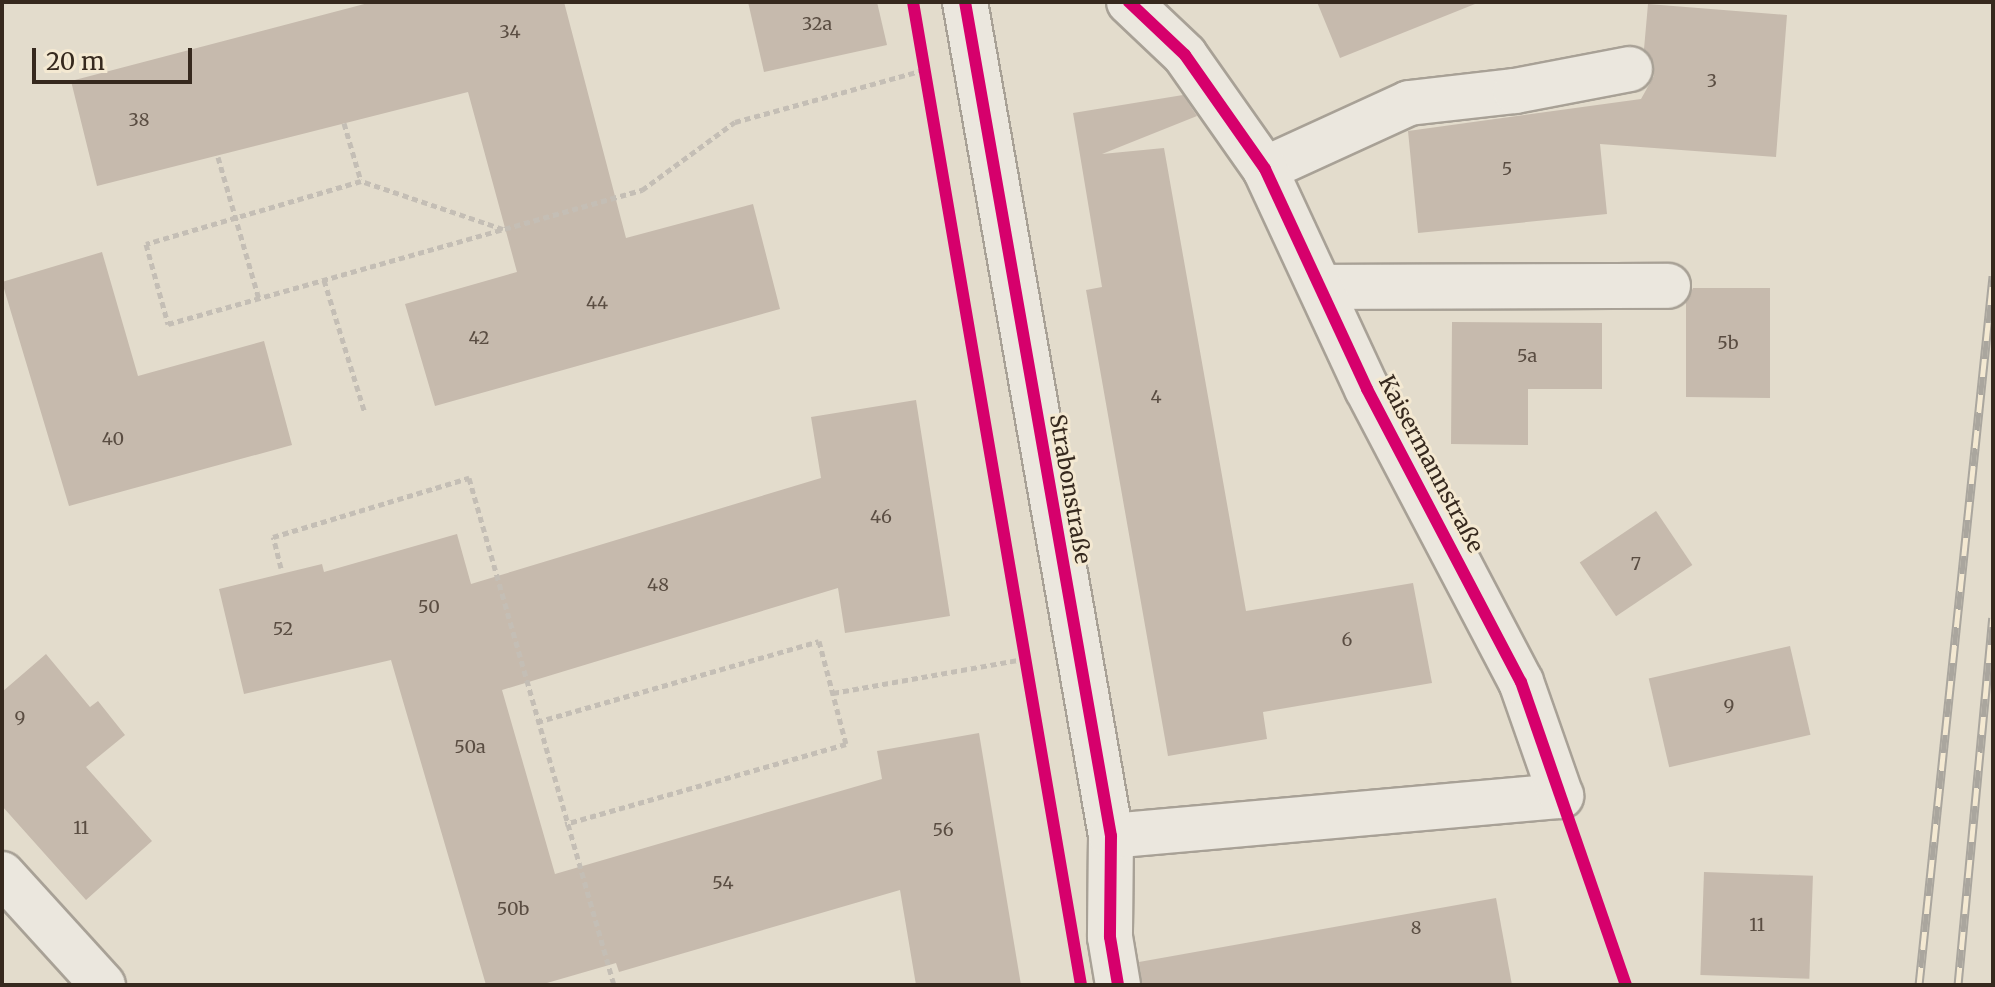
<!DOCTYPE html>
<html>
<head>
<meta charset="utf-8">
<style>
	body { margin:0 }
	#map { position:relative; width:1995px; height:987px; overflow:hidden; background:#e3dccc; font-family:Merriweather,serif }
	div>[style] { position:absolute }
	.building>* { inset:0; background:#c6baad; transform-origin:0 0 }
	.path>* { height:5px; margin-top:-2.5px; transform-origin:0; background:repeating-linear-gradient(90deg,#c4beb5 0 6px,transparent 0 10px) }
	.roads { filter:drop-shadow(2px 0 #a8a196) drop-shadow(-2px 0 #a8a196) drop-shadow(0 2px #a8a196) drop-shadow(0 -2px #a8a196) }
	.minor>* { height:44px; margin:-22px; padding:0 22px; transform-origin:22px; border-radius:22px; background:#ebe7de }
	.rail>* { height:9px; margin-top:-4.5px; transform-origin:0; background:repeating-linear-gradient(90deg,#f4e9d2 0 18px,#aaa69e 0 36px); box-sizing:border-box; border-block:2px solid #aaa69e }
	.cycleway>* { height:12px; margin:-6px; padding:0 6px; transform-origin:6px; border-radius:6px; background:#d6006c }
	span { translate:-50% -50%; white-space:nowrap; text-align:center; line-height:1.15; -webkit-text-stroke:6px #f4e9d2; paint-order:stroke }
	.number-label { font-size:18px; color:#5a4d42 }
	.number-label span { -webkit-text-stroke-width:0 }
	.street-label { font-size:22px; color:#36291e }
	.frame { position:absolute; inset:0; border:4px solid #36291e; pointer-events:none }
	.scale { position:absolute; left:32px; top:48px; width:160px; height:36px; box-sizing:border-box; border:4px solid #36291e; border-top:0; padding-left:10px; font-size:24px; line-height:28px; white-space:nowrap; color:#36291e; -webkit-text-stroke:6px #f4e9d2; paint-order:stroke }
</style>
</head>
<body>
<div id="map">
	<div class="building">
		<i style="clip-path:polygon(372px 2px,564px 2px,626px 238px,753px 204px,780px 309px,435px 406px,405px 304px,517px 272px,468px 92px,97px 186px,71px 81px)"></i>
		<i style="clip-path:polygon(748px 2px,877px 2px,887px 45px,764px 72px)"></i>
		<i style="clip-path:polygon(1317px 2px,1474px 2px,1475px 4px,1340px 58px)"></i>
		<i style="clip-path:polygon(1648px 4px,1787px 15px,1776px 157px,1600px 144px,1607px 214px,1418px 233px,1408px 131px,1641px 99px,1654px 76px,1654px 64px,1644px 49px)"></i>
		<i style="clip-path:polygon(1183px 95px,1197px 116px,1102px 154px,1164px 148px,1246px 611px,1413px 583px,1432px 683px,1263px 712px,1267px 739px,1168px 756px,1086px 290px,1102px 287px,1073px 113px)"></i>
		<i style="clip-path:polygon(102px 252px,138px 376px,264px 341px,292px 445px,69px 506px,2px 282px)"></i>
		<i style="clip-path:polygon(1693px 288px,1770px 288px,1770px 398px,1686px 397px,1686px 302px)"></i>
		<i style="clip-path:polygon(1452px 322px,1602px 323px,1602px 389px,1528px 389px,1528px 445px,1451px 444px)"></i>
		<i style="clip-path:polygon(916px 400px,950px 616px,845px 633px,838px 588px,502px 690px,555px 874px,882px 779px,877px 751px,979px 733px,1021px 985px,916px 985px,900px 890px,619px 972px,616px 963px,540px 985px,486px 985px,391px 660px,244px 694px,219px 589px,322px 564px,324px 572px,457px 534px,471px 584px,821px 478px,811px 417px)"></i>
		<i style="left:1656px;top:511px;width:65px;height:92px;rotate:56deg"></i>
		<i style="left:1790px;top:646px;width:91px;height:145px;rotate:77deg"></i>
		<i style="clip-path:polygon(46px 654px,90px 707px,98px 701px,125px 735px,86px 767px,152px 841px,86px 900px,2px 806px,2px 692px)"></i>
		<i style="left:1704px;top:872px;width:109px;height:103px;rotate:2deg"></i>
		<i style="clip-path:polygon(1496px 898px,1512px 985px,1142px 985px,1139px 962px)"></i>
	</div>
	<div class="path">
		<i style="left:344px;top:123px;width:60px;rotate:73.7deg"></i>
		<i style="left:218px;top:157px;width:148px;rotate:73.9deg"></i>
		<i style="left:503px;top:229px;width:150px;rotate:-161.3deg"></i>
		<i style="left:361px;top:181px;width:224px;rotate:163.7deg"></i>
		<i style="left:146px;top:244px;width:83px;rotate:74.6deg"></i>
		<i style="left:168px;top:324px;width:493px;rotate:-15.8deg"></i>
		<i style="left:642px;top:190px;width:115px;rotate:-36.2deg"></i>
		<i style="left:735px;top:122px;width:199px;rotate:-15.4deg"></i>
		<i style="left:324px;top:280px;width:139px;rotate:72.9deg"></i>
		<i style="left:281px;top:568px;width:32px;rotate:-104deg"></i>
		<i style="left:273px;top:537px;width:205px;rotate:-16.8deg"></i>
		<i style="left:469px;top:478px;width:527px;rotate:74.04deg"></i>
		<i style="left:833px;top:693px;width:199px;rotate:-10.1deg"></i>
		<i style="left:537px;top:722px;width:293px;rotate:-16deg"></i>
		<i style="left:819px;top:641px;width:106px;rotate:75.3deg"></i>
		<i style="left:846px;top:744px;width:292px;rotate:164.1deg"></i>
	</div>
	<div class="roads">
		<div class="minor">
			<i style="left:965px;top:2px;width:847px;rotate:80.07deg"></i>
			<i style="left:1111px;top:836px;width:101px;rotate:90.6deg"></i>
			<i style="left:1110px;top:937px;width:49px;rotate:80.5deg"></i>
			<i style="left:1265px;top:169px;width:158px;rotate:-24.6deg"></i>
			<i style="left:1409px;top:103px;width:107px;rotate:-6.5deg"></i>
			<i style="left:1515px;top:91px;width:117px;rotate:-10.8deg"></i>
			<i style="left:1321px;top:287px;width:347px;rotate:-0.2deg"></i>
			<i style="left:1111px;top:836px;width:452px;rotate:-5.1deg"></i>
			<i style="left:1561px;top:796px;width:121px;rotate:-109.3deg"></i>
			<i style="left:1521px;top:682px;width:331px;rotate:-117.7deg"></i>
			<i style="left:1367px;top:389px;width:242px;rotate:-114.9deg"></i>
			<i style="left:1265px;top:169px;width:139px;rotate:-125.1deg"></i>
			<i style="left:1185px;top:55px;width:77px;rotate:-136.6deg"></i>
			<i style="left:2px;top:874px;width:150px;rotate:47.7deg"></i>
		</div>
	</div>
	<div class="rail">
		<i style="left:1919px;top:985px;width:713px;rotate:-84.04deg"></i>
		<i style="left:1958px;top:985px;width:369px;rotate:-84.6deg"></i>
	</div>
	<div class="cycleway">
		<i style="left:913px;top:2px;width:997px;rotate:80.3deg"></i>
		<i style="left:965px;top:2px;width:847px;rotate:80.07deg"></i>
		<i style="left:1111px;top:836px;width:101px;rotate:90.6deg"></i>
		<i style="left:1110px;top:937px;width:49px;rotate:80.5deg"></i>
		<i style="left:1129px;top:2px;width:77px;rotate:43.4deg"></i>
		<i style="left:1185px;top:55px;width:139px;rotate:54.9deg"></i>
		<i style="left:1265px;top:169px;width:242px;rotate:65.1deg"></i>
		<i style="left:1367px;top:389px;width:331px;rotate:62.3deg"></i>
		<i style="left:1521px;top:682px;width:321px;rotate:70.9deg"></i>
	</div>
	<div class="number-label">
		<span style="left:817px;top:24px">32a</span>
		<span style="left:510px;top:32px">34</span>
		<span style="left:1712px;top:81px">3</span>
		<span style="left:139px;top:120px">38</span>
		<span style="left:1507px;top:169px">5</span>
		<span style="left:597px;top:303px">44</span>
		<span style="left:479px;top:338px">42</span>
		<span style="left:1728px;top:343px">5b</span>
		<span style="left:1527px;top:356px">5a</span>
		<span style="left:1156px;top:397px">4</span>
		<span style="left:113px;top:439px">40</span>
		<span style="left:881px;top:517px">46</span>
		<span style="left:1636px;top:564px">7</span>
		<span style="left:658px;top:585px">48</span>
		<span style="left:429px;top:607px">50</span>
		<span style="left:283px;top:629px">52</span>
		<span style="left:1347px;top:640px">6</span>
		<span style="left:1729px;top:706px">9</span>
		<span style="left:20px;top:718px">9</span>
		<span style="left:470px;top:747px">50a</span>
		<span style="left:81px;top:828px">11</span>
		<span style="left:943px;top:830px">56</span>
		<span style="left:723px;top:883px">54</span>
		<span style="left:513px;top:909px">50b</span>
		<span style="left:1757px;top:925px">11</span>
		<span style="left:1416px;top:928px">8</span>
	</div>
	<div class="street-label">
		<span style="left:1431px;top:464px;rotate:62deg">Kaisermannstraße</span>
		<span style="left:1070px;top:489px;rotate:80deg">Strabonstraße</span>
	</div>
	<div class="frame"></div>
	<div class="scale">20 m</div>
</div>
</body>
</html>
